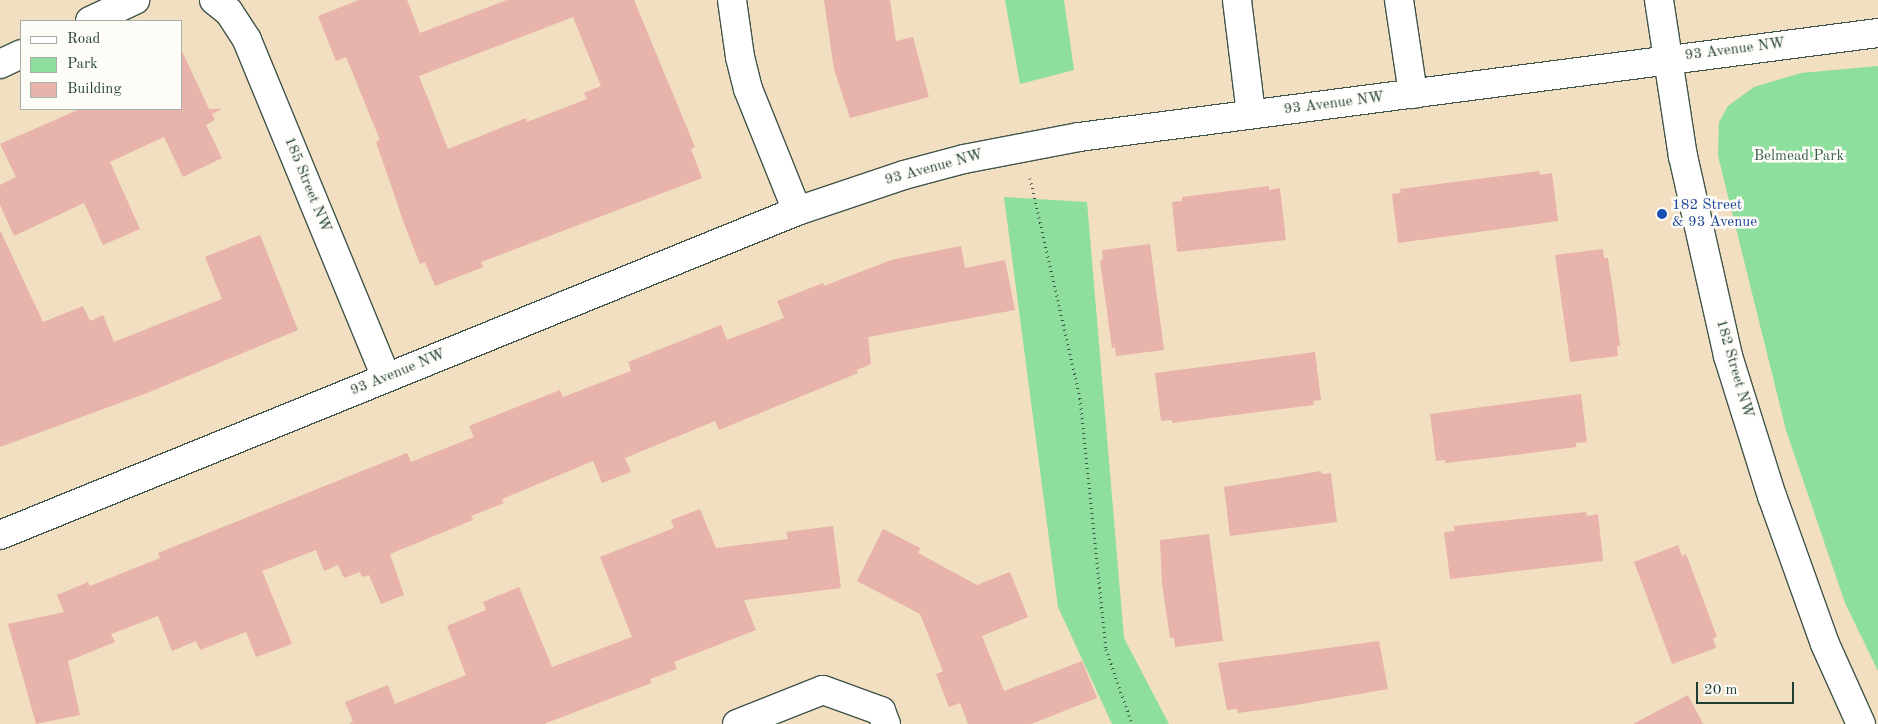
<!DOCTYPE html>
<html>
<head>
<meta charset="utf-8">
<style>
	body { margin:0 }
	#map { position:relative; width:1878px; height:724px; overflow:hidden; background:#f2dec0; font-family:"Old Standard TT",serif }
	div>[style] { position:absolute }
	.green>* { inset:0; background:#8ede9d }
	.building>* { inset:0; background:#e7b3aa }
	.path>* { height:3px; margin-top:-1.5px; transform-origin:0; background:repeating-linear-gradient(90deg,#3f5549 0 1px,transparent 0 5px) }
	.roads { filter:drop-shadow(1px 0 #3f5549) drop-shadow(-1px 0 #3f5549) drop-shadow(0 1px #3f5549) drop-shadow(0 -1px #3f5549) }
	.minor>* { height:28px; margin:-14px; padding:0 14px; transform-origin:14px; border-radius:14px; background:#fff }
	.dots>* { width:14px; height:14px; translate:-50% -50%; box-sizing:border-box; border:2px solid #fdfcf7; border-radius:50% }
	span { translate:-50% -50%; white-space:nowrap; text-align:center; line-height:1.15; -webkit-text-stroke:5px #fdfcf7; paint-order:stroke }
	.street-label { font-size:15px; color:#1f3d34 }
	.park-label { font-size:15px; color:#355d49 }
	.transit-label { font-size:15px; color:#164399 }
	.left { translate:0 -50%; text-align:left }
	.legend { position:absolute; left:20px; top:20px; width:162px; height:90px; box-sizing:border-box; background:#fdfcf7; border:1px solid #a4b0a9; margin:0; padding:6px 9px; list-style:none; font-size:15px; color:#1f3d34 }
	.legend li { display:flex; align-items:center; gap:10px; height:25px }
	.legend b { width:25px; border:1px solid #a4b0a9 }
	.scale { position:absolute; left:1696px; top:682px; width:98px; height:22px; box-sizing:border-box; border:2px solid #1f3d34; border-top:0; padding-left:6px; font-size:15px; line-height:18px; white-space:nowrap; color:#1f3d34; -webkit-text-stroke:4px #fdfcf7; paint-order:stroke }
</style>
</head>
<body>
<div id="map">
	<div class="green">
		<i style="clip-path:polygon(1005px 0,1064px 0,1074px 70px,1020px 84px)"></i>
		<i style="clip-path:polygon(1878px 66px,1878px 671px,1845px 603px,1786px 430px,1718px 156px,1719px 122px,1728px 106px,1754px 87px,1801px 73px)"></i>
		<i style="clip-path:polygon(1004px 197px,1087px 202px,1124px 638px,1169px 724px,1112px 724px,1058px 607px)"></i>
	</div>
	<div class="building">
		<i style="clip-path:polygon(evenodd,359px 0,407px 0,420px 33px,507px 0,634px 0,695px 147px,691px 149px,702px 178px,481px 262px,483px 267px,435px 286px,425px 262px,420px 264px,405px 226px,376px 142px,380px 140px,346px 57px,336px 61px,318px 16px,359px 0,573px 17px,601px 86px,584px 93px,587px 99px,527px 122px,526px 118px,448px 149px,419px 76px,573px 17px)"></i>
		<i style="clip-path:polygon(824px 0,890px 0,896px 41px,913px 37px,929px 97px,850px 118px,834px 69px)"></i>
		<i style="clip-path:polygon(181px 49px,209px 109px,222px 109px,212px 114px,215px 120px,206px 125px,222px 158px,183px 177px,164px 137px,110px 162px,140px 229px,103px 245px,84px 203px,14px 236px,0 205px,0 185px,16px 177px,0 144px,80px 109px,181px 109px)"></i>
		<i style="clip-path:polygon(1539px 171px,1540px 175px,1552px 173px,1558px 221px,1398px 243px,1392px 194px,1401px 193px,1400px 189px)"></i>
		<i style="clip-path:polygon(1269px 186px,1269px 190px,1280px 188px,1286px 240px,1177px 252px,1172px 202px,1182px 201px,1182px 197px)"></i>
		<i style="clip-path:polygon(0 230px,43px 322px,83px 306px,90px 321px,103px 315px,114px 342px,222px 299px,205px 257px,260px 235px,298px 330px,147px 393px,0 447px)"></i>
		<i style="clip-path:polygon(1150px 244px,1164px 350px,1116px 356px,1115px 347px,1112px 348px,1100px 261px,1103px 260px,1102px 250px)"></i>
		<i style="clip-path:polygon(961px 246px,965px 268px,1005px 260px,1015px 310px,868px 337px,871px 364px,857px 370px,858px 373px,719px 430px,715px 421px,625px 458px,631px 472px,602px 483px,593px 461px,502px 499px,504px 503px,471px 516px,473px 520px,390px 554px,404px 595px,381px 604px,369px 575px,362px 577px,360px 572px,344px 578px,338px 565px,324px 571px,316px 550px,262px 571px,292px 644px,256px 657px,246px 632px,200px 650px,196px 641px,172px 651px,158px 616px,111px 634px,115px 642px,68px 661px,80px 715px,36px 724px,8px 624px,64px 612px,57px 595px,88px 582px,90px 586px,160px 558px,158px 553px,407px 453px,411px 462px,474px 437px,469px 426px,560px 390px,563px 397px,631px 371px,628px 362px,721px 325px,727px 340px,784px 318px,777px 301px,823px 283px,824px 286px,891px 260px)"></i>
		<i style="clip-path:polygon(1603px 249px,1604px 258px,1608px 258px,1616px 311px,1620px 346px,1617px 346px,1618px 356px,1570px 362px,1555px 255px)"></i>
		<i style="clip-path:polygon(1315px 352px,1321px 400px,1313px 401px,1314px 405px,1172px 423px,1172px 420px,1161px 421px,1155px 373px)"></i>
		<i style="clip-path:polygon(1581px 394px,1587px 442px,1576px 443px,1576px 447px,1523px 454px,1445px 463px,1445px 460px,1436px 461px,1430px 414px)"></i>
		<i style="clip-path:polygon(1321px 471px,1322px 474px,1331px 473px,1337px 522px,1230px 536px,1224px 487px)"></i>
		<i style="clip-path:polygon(700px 509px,716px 548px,788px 539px,786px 532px,833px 526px,841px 588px,744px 600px,756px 630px,674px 662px,677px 669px,650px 679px,651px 683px,544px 724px,349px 724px,353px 721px,345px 702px,388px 685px,395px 704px,466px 675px,447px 626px,486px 610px,483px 602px,519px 587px,552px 667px,632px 637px,600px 557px,674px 528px,671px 520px)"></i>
		<i style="clip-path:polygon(1586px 512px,1587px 516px,1598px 514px,1603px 561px,1450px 579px,1444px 532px,1454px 531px,1454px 526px)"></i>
		<i style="clip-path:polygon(883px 529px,920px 548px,918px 553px,977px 585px,1010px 572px,1028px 617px,982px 636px,1004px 691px,1082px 661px,1097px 698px,1031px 724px,968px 724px,960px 703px,949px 707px,936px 674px,943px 671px,920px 614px,857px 581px)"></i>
		<i style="clip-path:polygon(1209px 534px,1223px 641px,1175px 647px,1174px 638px,1170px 638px,1162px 584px,1160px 540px)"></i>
		<i style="clip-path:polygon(1678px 545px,1682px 556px,1686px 554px,1717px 637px,1713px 638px,1716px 648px,1672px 664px,1634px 562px)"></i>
		<i style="clip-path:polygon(1379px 641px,1388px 689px,1290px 706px,1238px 713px,1237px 709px,1227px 710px,1218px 663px)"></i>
		<i style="clip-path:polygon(1688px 695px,1703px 724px,1633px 724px)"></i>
	</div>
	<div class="path">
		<i style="left:1030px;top:178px;width:226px;rotate:77.2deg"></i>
		<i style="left:1080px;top:398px;width:252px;rotate:84.1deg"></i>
		<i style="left:1106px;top:649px;width:79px;rotate:70.9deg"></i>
	</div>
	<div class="roads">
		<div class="minor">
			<i style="left:214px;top:0;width:19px;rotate:39deg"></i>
			<i style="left:229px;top:12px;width:33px;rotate:57deg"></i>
			<i style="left:247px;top:40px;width:365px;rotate:67.6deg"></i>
			<i style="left:732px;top:0;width:58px;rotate:82deg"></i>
			<i style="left:740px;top:57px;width:33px;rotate:76deg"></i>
			<i style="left:748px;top:89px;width:131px;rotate:68.1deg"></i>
			<i style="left:1237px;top:0;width:115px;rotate:83deg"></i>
			<i style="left:1399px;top:0;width:95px;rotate:81.5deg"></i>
			<i style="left:1659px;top:0;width:158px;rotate:81.3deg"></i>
			<i style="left:1683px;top:156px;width:205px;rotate:77.3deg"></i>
			<i style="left:1728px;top:356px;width:147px;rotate:72.6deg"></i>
			<i style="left:1772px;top:496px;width:157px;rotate:70.3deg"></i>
			<i style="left:1825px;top:644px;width:88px;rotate:65.8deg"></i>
			<i style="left:90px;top:21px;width:50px;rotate:-25deg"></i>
			<i style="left:0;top:64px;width:23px;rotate:-25deg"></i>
			<i style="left:0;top:535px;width:860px;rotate:-22.12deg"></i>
			<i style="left:797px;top:211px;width:113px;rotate:-18.6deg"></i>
			<i style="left:904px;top:175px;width:62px;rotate:-14.9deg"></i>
			<i style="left:964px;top:159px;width:117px;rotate:-10.8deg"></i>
			<i style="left:1079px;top:137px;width:806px;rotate:-7.42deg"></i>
			<i style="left:737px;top:724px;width:92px;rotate:-21.6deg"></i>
			<i style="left:823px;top:690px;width:62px;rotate:19.9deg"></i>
			<i style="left:881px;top:711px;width:14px;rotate:69deg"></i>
		</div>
	</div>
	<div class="dots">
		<i style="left:1662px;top:214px;background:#1a4fb4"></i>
	</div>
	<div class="street-label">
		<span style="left:1735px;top:50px;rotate:-7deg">93 Avenue NW</span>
		<span style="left:1334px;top:104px;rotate:-7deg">93 Avenue NW</span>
		<span style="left:934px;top:168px;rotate:-15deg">93 Avenue NW</span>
		<span style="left:307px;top:185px;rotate:68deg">185 Street NW</span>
		<span style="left:1734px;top:369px;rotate:74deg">182 Street NW</span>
		<span style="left:398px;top:373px;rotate:-22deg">93 Avenue NW</span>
	</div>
	<div class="park-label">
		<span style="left:1799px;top:157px">Belmead Park</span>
	</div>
	<div class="transit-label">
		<span class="left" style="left:1672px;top:214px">182 Street<br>&amp; 93 Avenue</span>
	</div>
	<ul class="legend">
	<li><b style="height:6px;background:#fff"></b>Road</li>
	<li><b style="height:14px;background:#8ede9d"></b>Park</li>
	<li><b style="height:14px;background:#e7b3aa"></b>Building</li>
	</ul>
	<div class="scale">20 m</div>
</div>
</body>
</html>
